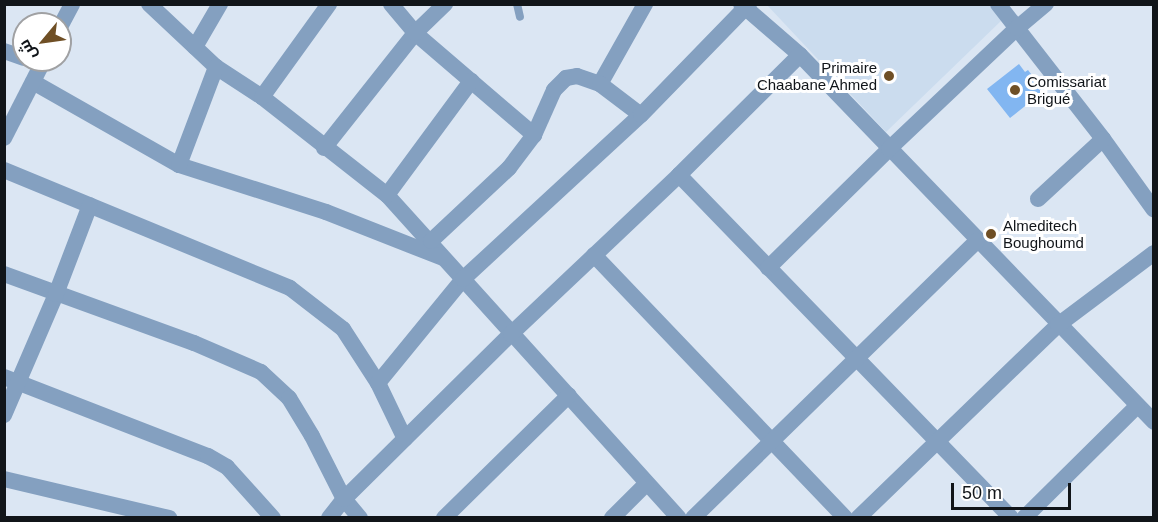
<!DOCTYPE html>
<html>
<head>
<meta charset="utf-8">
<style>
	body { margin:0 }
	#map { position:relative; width:1158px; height:522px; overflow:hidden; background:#dbe6f3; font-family:Helvetica,Cairo,sans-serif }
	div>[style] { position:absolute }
	.built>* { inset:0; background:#cbdcee }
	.building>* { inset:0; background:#82b6f1 }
	.service>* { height:8px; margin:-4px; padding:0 4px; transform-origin:4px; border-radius:4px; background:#84a0c0 }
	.minor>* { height:16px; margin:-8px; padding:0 8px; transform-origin:8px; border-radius:8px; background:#84a0c0 }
	.dots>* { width:16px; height:16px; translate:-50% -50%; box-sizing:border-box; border:3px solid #fff; border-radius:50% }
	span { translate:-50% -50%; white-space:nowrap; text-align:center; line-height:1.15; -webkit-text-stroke:6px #fff; paint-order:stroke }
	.poi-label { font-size:15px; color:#111519 }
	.right { translate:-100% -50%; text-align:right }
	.left { translate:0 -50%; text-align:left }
	.frame { position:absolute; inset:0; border:6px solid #111519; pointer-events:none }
	.north { position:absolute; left:12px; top:12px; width:60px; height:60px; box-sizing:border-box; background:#fff; border:2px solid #a0a1a3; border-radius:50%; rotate:241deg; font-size:16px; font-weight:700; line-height:24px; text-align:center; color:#111519 }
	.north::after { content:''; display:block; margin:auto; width:21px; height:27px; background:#6f4f25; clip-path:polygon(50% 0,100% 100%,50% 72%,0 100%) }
	.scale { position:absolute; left:951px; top:483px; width:120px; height:27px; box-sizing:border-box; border:3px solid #111519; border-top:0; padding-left:8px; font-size:18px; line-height:21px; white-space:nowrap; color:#111519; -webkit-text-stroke:4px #fff; paint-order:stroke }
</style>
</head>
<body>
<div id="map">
	<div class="built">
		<i style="clip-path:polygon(767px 5px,989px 5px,1002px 20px,886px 132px)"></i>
	</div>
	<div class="building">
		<i style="clip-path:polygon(1019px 64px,1025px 72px,1028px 70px,1044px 91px,1010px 118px,987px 89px)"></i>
	</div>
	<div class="service">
		<i style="left:517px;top:4px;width:13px;rotate:77deg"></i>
	</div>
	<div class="minor">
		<i style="left:149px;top:4px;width:92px;rotate:43.2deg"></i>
		<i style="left:216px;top:67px;width:55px;rotate:33.1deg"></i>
		<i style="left:262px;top:97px;width:159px;rotate:38.1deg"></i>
		<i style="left:387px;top:195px;width:435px;rotate:47.9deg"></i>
		<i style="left:391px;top:4px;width:38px;rotate:50deg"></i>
		<i style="left:415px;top:33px;width:157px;rotate:40.6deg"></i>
		<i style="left:741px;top:4px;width:78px;rotate:40.8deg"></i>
		<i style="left:800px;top:55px;width:510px;rotate:46.03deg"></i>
		<i style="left:998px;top:4px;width:171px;rotate:52.1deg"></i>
		<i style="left:1103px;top:139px;width:87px;rotate:54.3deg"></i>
		<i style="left:60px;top:27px;width:26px;rotate:-62deg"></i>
		<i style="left:195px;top:47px;width:50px;rotate:-59.8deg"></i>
		<i style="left:4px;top:51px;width:21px;rotate:19deg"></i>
		<i style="left:33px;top:82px;width:168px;rotate:29.6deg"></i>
		<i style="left:179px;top:165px;width:154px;rotate:17.7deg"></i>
		<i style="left:326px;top:212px;width:126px;rotate:21.5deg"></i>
		<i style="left:600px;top:84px;width:92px;rotate:-60.6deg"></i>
		<i style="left:262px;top:97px;width:115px;rotate:-54.2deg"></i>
		<i style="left:4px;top:138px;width:88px;rotate:-62.9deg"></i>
		<i style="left:324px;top:148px;width:147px;rotate:-51.6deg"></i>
		<i style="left:415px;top:33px;width:42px;rotate:-44deg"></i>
		<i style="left:179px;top:165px;width:105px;rotate:-69.3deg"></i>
		<i style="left:4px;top:170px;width:309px;rotate:22.4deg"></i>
		<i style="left:290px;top:288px;width:67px;rotate:37.7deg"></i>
		<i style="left:343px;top:329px;width:64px;rotate:57.1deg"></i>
		<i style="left:378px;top:383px;width:62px;rotate:64.3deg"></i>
		<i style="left:679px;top:175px;width:477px;rotate:45.9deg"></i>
		<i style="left:387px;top:195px;width:142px;rotate:-53.6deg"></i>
		<i style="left:1038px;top:199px;width:88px;rotate:-42.7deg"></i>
		<i style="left:431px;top:241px;width:107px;rotate:-43.1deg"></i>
		<i style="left:509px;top:168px;width:41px;rotate:-52.9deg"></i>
		<i style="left:534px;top:135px;width:49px;rotate:-66deg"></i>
		<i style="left:554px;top:90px;width:17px;rotate:-45deg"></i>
		<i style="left:566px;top:78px;width:11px;rotate:-10deg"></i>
		<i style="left:577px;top:76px;width:24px;rotate:19deg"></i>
		<i style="left:600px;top:84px;width:51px;rotate:37.1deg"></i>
		<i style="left:594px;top:255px;width:364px;rotate:46.3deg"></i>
		<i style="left:768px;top:268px;width:170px;rotate:-44.5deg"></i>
		<i style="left:889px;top:149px;width:176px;rotate:-43.4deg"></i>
		<i style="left:1017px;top:28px;width:38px;rotate:-40deg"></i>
		<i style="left:4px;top:274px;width:202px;rotate:20deg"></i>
		<i style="left:194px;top:343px;width:73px;rotate:23.4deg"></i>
		<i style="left:261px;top:372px;width:38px;rotate:43deg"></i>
		<i style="left:289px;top:398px;width:44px;rotate:58.8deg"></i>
		<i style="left:312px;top:436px;width:71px;rotate:63.1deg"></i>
		<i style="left:344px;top:499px;width:25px;rotate:50deg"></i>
		<i style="left:4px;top:377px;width:219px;rotate:21.2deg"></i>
		<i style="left:208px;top:456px;width:22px;rotate:30deg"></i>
		<i style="left:227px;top:467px;width:69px;rotate:48deg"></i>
		<i style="left:378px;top:383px;width:134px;rotate:-50.7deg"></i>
		<i style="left:463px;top:279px;width:242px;rotate:-42.7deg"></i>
		<i style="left:641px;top:115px;width:155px;rotate:-45.8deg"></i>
		<i style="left:4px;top:415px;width:132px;rotate:-66.7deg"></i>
		<i style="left:56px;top:294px;width:95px;rotate:-69.1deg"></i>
		<i style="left:4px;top:479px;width:170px;rotate:13.3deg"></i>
		<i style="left:329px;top:518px;width:24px;rotate:-52deg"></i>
		<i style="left:344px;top:499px;width:235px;rotate:-44.7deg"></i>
		<i style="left:511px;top:334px;width:231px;rotate:-43.4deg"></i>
		<i style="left:679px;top:175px;width:170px;rotate:-44.8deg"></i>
		<i style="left:444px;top:518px;width:175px;rotate:-44.5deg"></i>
		<i style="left:612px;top:518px;width:48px;rotate:-45deg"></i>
		<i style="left:693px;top:518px;width:397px;rotate:-44.3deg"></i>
		<i style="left:858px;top:518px;width:278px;rotate:-44deg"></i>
		<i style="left:1058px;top:325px;width:120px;rotate:-36.9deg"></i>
		<i style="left:1024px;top:518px;width:159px;rotate:-44.7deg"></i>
	</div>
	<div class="dots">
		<i style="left:889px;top:76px;background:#6f4f25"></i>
		<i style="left:1015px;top:90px;background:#6f4f25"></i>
		<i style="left:991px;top:234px;background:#6f4f25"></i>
	</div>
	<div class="poi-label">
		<span class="right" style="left:877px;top:76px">Primaire<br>Chaabane Ahmed</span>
		<span class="left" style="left:1027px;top:90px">Comissariat<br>Brigué</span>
		<span class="left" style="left:1003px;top:234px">Almeditech<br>Boughoumd</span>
	</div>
	<div class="frame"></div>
	<div class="north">ش</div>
	<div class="scale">50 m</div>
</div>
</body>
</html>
